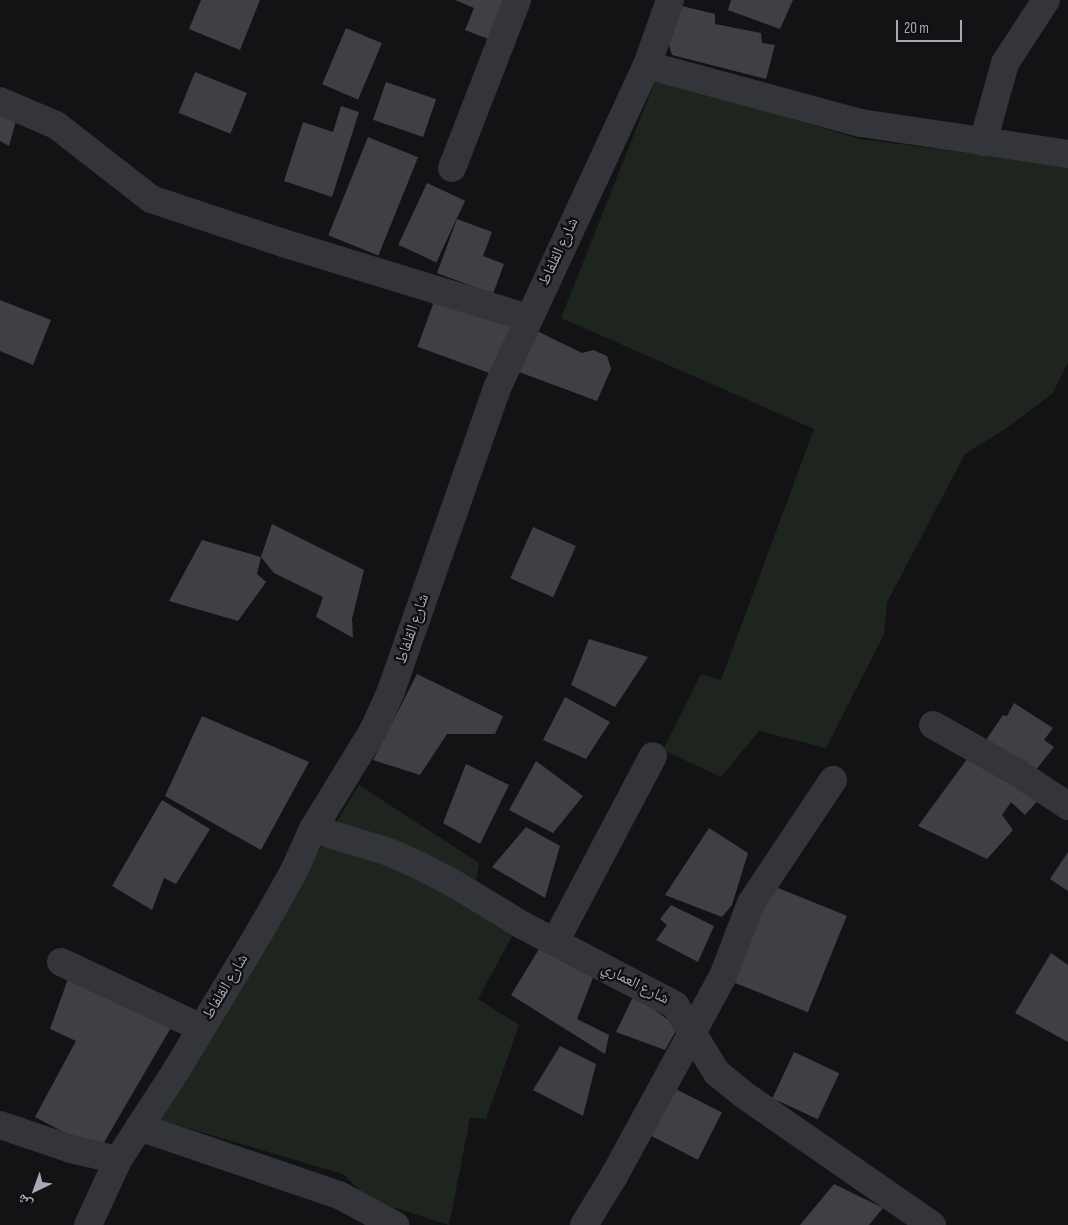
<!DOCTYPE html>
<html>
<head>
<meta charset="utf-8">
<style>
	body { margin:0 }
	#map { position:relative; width:1068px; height:1225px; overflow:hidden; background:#131315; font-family:"Sofia Sans Condensed","Noto Naskh Arabic",sans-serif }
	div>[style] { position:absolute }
	.green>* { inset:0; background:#1e251f }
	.building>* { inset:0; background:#3f4045; transform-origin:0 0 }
	.minor>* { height:28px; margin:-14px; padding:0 14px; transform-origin:14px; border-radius:14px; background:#34353a }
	span { translate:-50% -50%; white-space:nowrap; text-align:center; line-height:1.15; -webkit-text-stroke:4.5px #0f0e10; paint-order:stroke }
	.street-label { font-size:16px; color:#a5aab6 }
	.north { position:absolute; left:10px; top:1165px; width:50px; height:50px; -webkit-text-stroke:4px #0f0e10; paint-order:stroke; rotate:222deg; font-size:14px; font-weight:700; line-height:20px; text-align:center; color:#a5aab6 }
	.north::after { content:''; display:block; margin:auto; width:18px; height:22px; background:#a5aab6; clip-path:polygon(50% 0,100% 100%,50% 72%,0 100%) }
	.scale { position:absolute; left:896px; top:20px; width:66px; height:22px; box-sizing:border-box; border:2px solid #a5aab6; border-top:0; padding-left:6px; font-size:15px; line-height:18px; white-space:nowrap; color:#a5aab6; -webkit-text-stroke:4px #0f0e10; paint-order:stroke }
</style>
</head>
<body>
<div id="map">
	<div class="green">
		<i style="clip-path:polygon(656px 79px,860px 139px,1068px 166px,1068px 362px,1053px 393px,1008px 427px,965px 454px,887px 602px,884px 634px,826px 748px,759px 731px,721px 777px,663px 750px,701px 674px,721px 680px,814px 429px,561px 318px)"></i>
		<i style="clip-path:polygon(359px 785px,479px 863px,471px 909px,516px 929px,478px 999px,519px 1025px,486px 1119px,470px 1118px,449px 1225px,370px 1200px,343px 1174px,157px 1119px)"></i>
	</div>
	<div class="building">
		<i style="clip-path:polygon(201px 0,260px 0,240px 50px,189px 29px)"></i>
		<i style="clip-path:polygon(455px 0,508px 0,491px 40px,465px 30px,474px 8px)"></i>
		<i style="clip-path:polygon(731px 0,793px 0,780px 29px,728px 10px)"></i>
		<i style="clip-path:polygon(682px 6px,715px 14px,715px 24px,761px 33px,762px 43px,775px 45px,766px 79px,672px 55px,669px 45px)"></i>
		<i style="left:346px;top:28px;width:39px;height:61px;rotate:23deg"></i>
		<i style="left:195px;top:72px;width:56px;height:44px;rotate:22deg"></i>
		<i style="left:386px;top:82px;width:53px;height:40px;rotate:19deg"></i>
		<i style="clip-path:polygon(341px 106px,359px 112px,332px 197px,284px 181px,303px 122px,333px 132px)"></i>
		<i style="clip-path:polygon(0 111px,17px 117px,9px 146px,0 141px)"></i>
		<i style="left:368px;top:137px;width:54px;height:106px;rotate:22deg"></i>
		<i style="left:427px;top:183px;width:42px;height:68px;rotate:25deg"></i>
		<i style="clip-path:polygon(457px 219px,492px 232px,483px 256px,504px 264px,493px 294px,437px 273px)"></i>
		<i style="left:436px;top:296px;width:81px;height:54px;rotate:20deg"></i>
		<i style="clip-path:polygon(0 300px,51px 320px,33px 365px,0 351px)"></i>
		<i style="clip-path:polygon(537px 331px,582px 353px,593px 350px,607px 356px,611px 369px,597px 401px,519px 372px)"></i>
		<i style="clip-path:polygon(272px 524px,364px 570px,352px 619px,353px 638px,316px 617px,323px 597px,274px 573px,261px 557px,257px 574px,266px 582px,238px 621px,169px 601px,202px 540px,261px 557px)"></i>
		<i style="left:533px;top:527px;width:47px;height:56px;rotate:24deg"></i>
		<i style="clip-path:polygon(589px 639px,648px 657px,615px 707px,571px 685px)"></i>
		<i style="clip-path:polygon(417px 674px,503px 716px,495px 734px,447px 734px,420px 775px,373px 760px)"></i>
		<i style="clip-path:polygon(565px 697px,610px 722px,586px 759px,543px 740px)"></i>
		<i style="clip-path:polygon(1014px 703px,1053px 728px,1044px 740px,1054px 747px,1031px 776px,986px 740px,1003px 715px,1007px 716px)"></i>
		<i style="clip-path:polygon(202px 716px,309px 762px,261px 850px,165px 796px)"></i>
		<i style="clip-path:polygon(973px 751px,1043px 795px,1025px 815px,1011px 802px,1002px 815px,1013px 830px,987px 859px,918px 826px)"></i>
		<i style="clip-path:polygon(536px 761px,583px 796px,553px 833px,509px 810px)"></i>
		<i style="clip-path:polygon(466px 764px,509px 785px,480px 844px,443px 823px)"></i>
		<i style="clip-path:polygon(162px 800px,210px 829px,176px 884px,164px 878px,152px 910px,112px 886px)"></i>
		<i style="clip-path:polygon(526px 827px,560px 846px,545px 898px,492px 867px)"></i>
		<i style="clip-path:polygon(709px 828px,748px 853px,732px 905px,722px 917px,665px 895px)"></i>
		<i style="clip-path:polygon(1068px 852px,1068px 891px,1050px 879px)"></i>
		<i style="left:768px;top:884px;width:85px;height:104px;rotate:22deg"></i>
		<i style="clip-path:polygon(671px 905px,714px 926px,698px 962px,656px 940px,667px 925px,660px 919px)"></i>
		<i style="clip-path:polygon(539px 949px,596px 970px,577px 1019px,609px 1035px,605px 1054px,511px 995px)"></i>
		<i style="clip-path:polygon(1051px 953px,1068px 965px,1068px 1042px,1015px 1013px)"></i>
		<i style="clip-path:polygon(69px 976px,176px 1019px,99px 1151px,35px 1117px,76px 1041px,50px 1029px)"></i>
		<i style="clip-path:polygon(634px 995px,678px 1027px,665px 1050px,616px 1032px)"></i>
		<i style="clip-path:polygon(560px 1046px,596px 1064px,583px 1116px,533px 1090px)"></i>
		<i style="left:794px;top:1052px;width:50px;height:51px;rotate:25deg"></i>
		<i style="left:672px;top:1087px;width:56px;height:53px;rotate:27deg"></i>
		<i style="clip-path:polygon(834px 1184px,883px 1208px,869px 1225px,800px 1225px)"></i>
	</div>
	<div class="minor">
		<i style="left:647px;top:65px;width:222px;rotate:15.2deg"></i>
		<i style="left:861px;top:123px;width:209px;rotate:8.5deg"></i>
		<i style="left:0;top:101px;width:61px;rotate:23.2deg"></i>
		<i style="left:56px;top:125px;width:120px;rotate:37.9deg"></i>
		<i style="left:151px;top:199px;width:139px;rotate:18.4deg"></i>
		<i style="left:283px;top:243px;width:256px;rotate:17deg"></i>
		<i style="left:983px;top:142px;width:82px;rotate:-74.4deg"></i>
		<i style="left:1005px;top:63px;width:75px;rotate:-56.9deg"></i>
		<i style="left:452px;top:168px;width:180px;rotate:-68.8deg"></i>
		<i style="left:933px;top:725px;width:94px;rotate:29.3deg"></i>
		<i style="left:1015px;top:771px;width:64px;rotate:33.4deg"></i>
		<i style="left:313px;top:829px;width:79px;rotate:16.8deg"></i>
		<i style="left:389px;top:852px;width:32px;rotate:24deg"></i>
		<i style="left:418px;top:865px;width:34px;rotate:27deg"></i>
		<i style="left:448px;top:880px;width:87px;rotate:31.3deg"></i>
		<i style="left:522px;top:925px;width:173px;rotate:27.6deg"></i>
		<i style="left:675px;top:1005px;width:80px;rotate:58.3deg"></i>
		<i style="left:717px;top:1073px;width:38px;rotate:39deg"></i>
		<i style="left:747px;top:1097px;width:225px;rotate:34.7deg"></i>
		<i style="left:555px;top:942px;width:210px;rotate:-62.2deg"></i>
		<i style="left:61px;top:962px;width:155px;rotate:25.2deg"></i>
		<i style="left:0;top:1125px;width:75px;rotate:18.7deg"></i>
		<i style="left:71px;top:1149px;width:48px;rotate:13.2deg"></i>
		<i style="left:139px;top:1127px;width:211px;rotate:18.8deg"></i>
		<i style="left:339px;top:1195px;width:64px;rotate:28.2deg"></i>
		<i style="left:88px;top:1225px;width:72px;rotate:-65.2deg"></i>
		<i style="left:118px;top:1160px;width:108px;rotate:-57deg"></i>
		<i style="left:177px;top:1069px;width:159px;rotate:-58.9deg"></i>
		<i style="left:259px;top:933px;width:69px;rotate:-60.5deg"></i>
		<i style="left:293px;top:873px;width:48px;rotate:-65.6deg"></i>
		<i style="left:313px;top:829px;width:117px;rotate:-58.6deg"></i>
		<i style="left:374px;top:729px;width:42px;rotate:-65.9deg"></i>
		<i style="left:391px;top:691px;width:323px;rotate:-70.7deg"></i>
		<i style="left:498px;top:386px;width:354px;rotate:-65.1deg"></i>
		<i style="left:647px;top:65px;width:69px;rotate:-70.5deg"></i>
		<i style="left:584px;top:1225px;width:57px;rotate:-58.5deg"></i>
		<i style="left:614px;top:1176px;width:228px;rotate:-61.4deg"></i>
		<i style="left:723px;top:976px;width:78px;rotate:-69deg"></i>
		<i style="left:751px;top:903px;width:148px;rotate:-56.3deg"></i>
	</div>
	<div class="street-label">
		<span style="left:559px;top:252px;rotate:-65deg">شارع القلفاط</span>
		<span style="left:413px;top:629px;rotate:-71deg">شارع القلفاط</span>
		<span style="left:635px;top:984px;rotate:27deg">شارع العماري</span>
		<span style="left:226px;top:987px;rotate:-59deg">شارع القلفاط</span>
	</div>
	<div class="north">ش</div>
	<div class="scale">20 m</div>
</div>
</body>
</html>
